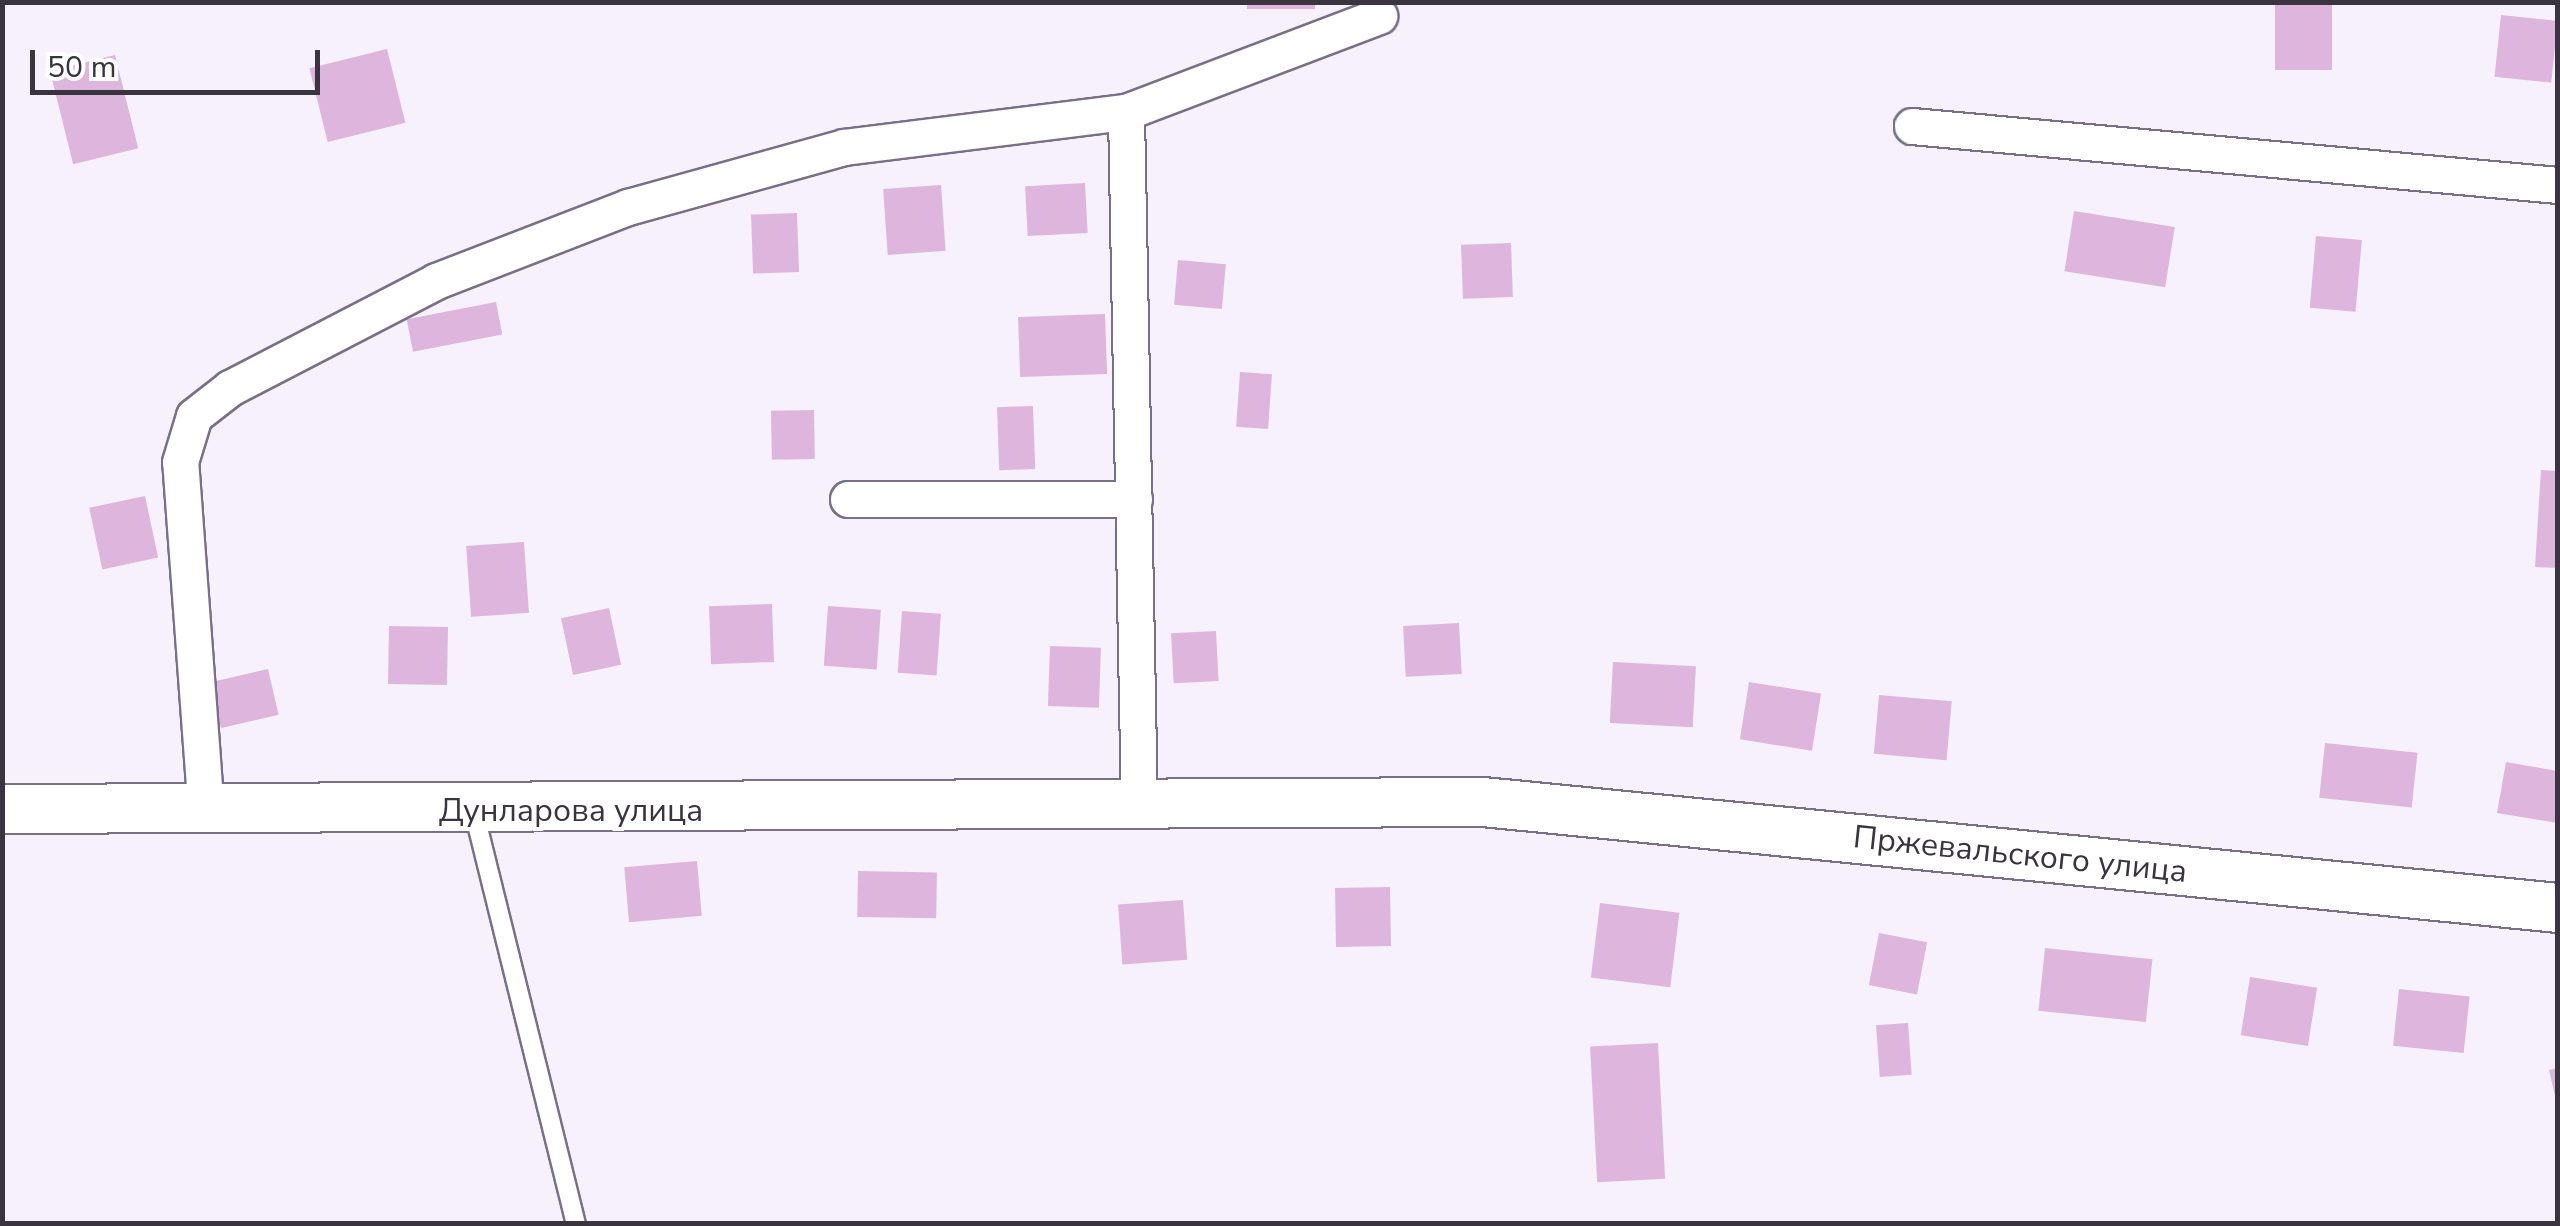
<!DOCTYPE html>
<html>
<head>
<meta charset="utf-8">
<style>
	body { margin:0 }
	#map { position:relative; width:2560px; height:1226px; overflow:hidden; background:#f6f1fd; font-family:"Nunito Sans",sans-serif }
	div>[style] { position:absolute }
	.building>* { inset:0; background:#deb5dc; transform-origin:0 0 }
	.roads { filter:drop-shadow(2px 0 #796f89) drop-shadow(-2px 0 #796f89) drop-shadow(0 2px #796f89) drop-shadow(0 -2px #796f89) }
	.lane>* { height:18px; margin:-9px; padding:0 9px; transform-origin:9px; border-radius:9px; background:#fff }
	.street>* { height:35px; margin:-17.5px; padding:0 17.5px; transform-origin:17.5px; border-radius:17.5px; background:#fff }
	.secondary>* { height:48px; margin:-24px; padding:0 24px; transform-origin:24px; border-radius:24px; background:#fff }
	span { translate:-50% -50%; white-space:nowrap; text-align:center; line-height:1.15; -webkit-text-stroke:8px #fff; paint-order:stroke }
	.street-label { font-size:32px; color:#393440 }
	.frame { position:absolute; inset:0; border:5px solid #393440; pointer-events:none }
	.scale { position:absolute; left:30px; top:50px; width:290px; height:45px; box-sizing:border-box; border:5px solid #393440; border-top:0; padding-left:12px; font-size:30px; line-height:35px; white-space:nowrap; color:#393440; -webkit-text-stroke:8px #fff; paint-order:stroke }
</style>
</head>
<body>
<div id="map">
	<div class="building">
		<i style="left:1247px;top:2px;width:68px;height:7px"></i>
		<i style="left:2275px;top:2px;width:57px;height:68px"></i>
		<i style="left:2501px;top:15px;width:57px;height:62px;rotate:6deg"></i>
		<i style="left:387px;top:49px;width:76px;height:80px;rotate:76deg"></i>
		<i style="left:115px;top:55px;width:96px;height:67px;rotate:76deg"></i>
		<i style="left:1085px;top:183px;width:50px;height:60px;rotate:87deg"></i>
		<i style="left:941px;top:185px;width:66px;height:58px;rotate:86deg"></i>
		<i style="left:2074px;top:211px;width:102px;height:61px;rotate:9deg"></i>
		<i style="left:797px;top:213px;width:59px;height:46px;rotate:88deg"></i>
		<i style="left:2316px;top:236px;width:46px;height:72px;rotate:5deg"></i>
		<i style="left:1511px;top:243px;width:54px;height:50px;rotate:88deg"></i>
		<i style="left:1178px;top:260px;width:48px;height:45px;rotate:5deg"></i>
		<i style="left:496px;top:302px;width:33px;height:91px;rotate:79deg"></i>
		<i style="left:1105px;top:314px;width:60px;height:87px;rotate:88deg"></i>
		<i style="left:1240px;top:372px;width:32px;height:55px;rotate:4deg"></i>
		<i style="left:1033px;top:406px;width:63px;height:36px;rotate:88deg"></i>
		<i style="left:814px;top:410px;width:49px;height:43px;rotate:89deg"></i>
		<i style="clip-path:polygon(2541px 470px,2558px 471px,2558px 568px,2535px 567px)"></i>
		<i style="left:145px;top:496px;width:63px;height:57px;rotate:78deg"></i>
		<i style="left:524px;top:542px;width:71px;height:58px;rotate:86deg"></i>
		<i style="left:772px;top:604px;width:58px;height:63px;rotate:88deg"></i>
		<i style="left:828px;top:606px;width:53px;height:60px;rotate:4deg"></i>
		<i style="left:609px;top:608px;width:58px;height:49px;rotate:78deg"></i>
		<i style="left:902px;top:611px;width:39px;height:62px;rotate:4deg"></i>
		<i style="left:1459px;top:623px;width:51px;height:56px;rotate:87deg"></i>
		<i style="left:389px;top:626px;width:59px;height:58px;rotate:1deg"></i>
		<i style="left:1216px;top:631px;width:50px;height:45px;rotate:87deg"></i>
		<i style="left:1050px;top:646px;width:51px;height:60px;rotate:2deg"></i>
		<i style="left:1613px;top:662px;width:83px;height:61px;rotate:3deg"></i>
		<i style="left:268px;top:669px;width:47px;height:59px;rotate:77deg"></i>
		<i style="left:1749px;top:682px;width:73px;height:58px;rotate:9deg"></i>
		<i style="left:1879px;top:695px;width:73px;height:59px;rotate:5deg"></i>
		<i style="left:2325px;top:743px;width:93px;height:55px;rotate:6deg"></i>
		<i style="clip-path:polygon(2506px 762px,2558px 771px,2558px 823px,2497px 813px)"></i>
		<i style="left:697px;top:861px;width:55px;height:73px;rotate:85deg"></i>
		<i style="left:858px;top:871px;width:79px;height:46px;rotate:1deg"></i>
		<i style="left:1390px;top:887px;width:59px;height:55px;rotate:89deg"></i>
		<i style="left:1183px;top:900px;width:60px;height:65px;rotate:86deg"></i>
		<i style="left:1600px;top:903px;width:80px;height:75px;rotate:7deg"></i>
		<i style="left:1879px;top:933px;width:49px;height:53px;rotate:11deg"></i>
		<i style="left:2045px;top:948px;width:108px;height:63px;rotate:6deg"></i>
		<i style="left:2250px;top:977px;width:68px;height:59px;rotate:9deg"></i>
		<i style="left:2399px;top:989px;width:71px;height:57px;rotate:6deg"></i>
		<i style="left:1908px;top:1023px;width:52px;height:32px;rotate:86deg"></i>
		<i style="left:1658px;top:1043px;width:136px;height:68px;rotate:87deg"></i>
		<i style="clip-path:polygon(2558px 1068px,2558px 1100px,2556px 1100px,2549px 1070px)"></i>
	</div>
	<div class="roads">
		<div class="lane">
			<i style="left:474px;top:812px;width:424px;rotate:76.1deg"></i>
		</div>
		<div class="street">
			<i style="left:1126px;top:112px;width:696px;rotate:88.93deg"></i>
			<i style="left:1912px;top:126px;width:649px;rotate:5.22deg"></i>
			<i style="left:848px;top:499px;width:286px"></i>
			<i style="left:206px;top:813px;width:352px;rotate:-94.2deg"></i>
			<i style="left:180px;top:462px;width:48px;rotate:-73.1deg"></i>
			<i style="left:194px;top:416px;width:46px;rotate:-37.9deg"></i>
			<i style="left:230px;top:388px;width:232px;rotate:-27.4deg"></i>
			<i style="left:436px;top:281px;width:206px;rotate:-21.1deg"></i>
			<i style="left:628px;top:207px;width:224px;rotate:-15.5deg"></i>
			<i style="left:844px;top:147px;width:284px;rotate:-7.1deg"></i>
			<i style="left:1126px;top:112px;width:271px;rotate:-20.8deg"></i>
		</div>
		<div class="secondary">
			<i style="left:2px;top:809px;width:1481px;rotate:-0.27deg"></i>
			<i style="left:1483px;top:802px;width:1080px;rotate:5.63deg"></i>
		</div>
	</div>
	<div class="street-label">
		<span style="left:571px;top:811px">Дунларова улица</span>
		<span style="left:2020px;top:855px;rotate:6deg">Пржевальского улица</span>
	</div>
	<div class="frame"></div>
	<div class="scale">50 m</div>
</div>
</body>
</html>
